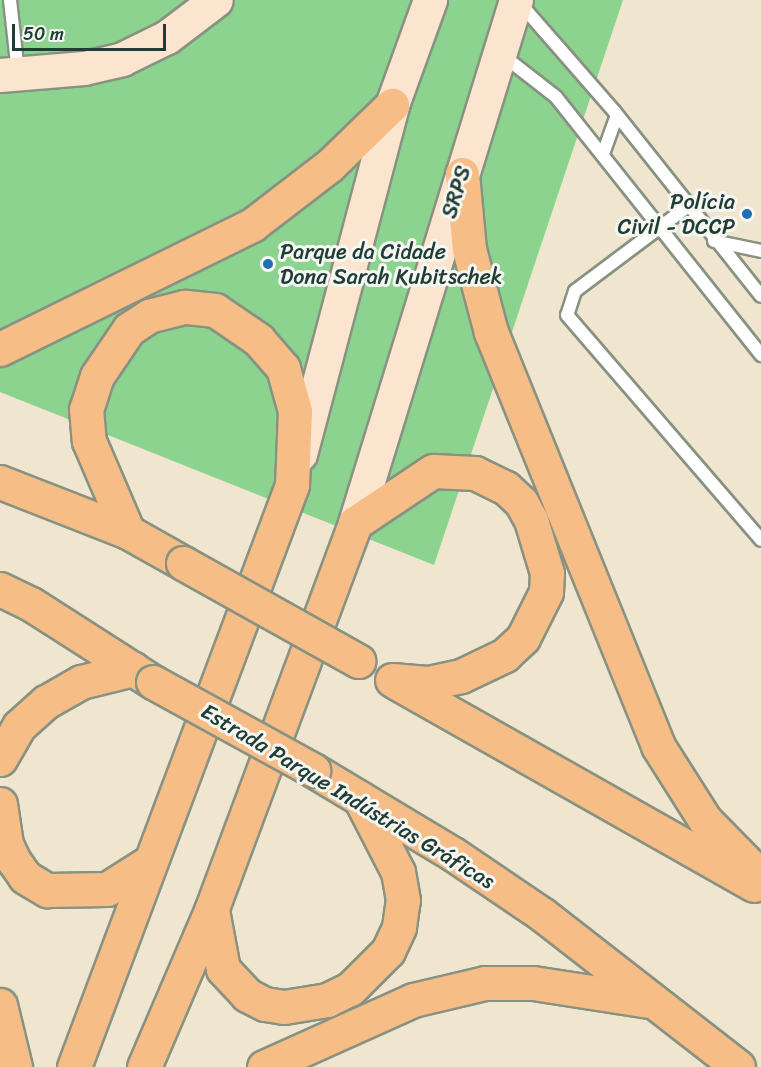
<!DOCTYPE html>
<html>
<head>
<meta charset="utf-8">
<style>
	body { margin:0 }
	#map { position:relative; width:761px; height:1067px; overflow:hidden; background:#f0e6cf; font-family:Sriracha,sans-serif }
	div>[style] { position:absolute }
	.green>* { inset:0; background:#8bd38e }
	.roads { filter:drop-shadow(2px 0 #889282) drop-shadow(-2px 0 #889282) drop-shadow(0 2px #889282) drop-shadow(0 -2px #889282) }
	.lane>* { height:12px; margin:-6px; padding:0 6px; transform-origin:6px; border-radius:6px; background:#fff }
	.secondary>* { height:33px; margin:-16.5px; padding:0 16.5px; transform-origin:16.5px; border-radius:16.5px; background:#fbe5cf }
	.primary>* { height:33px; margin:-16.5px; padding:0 16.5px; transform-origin:16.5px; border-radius:16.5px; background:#f6be86 }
	.bridges { filter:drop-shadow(2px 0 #889282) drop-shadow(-2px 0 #889282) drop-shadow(0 2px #889282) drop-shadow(0 -2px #889282) }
	.primary-bridge>* { height:33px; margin:-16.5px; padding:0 16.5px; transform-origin:16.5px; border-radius:16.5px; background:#f6be86 }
	.dots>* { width:16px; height:16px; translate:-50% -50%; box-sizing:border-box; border:3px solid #f6f6f2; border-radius:50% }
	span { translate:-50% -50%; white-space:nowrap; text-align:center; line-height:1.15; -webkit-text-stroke:6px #f6f6f2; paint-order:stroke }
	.street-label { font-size:22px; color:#1f3d34 }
	.poi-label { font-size:22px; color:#1f3d34 }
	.right { translate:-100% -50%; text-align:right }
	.left { translate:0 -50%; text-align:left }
	.scale { position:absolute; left:12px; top:24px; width:154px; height:27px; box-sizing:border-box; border:3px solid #1f3d34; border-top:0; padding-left:8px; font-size:18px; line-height:21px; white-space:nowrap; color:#1f3d34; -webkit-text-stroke:4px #f6f6f2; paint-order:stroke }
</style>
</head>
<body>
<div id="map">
	<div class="green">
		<i style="clip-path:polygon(0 0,623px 0,434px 565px,0 392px)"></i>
	</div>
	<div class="roads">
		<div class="lane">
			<i style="left:10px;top:0;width:72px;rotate:83.7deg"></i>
			<i style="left:518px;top:1px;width:146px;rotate:48.9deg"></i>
			<i style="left:614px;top:111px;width:236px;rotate:51.5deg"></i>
			<i style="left:501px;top:54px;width:70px;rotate:38deg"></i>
			<i style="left:556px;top:97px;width:330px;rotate:51.5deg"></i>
			<i style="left:603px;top:154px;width:41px;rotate:-70.3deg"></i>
			<i style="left:687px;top:207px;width:140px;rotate:143.1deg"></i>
			<i style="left:575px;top:291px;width:25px;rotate:108deg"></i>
			<i style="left:567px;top:315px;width:297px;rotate:49.2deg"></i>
			<i style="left:714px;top:241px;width:48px;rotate:12deg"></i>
		</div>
		<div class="secondary">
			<i style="left:0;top:75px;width:84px;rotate:-4.8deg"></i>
			<i style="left:84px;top:68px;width:39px;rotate:-13deg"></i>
			<i style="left:122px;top:59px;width:50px;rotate:-26.1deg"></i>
			<i style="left:167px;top:37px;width:61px;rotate:-37.1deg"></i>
			<i style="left:300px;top:454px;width:361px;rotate:-75.2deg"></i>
			<i style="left:392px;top:105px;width:112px;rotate:-70.1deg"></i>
			<i style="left:355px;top:523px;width:547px;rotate:-72.89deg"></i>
		</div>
		<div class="primary">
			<i style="left:462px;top:174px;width:75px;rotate:84.7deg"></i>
			<i style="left:469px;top:249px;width:86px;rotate:75.2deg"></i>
			<i style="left:491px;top:332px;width:446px;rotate:68deg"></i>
			<i style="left:658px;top:746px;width:88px;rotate:57.6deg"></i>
			<i style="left:705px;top:820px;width:80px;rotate:45.5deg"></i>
			<i style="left:0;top:349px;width:281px;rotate:-26.2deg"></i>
			<i style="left:252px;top:225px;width:97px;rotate:-37.5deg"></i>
			<i style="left:329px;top:166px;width:88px;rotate:-44.1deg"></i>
			<i style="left:0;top:482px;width:137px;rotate:21.3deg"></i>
			<i style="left:128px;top:532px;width:63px;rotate:29.4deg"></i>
			<i style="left:0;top:589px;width:34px;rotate:26deg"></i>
			<i style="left:31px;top:604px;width:145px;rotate:32.6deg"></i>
			<i style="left:397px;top:683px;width:410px;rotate:29.5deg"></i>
			<i style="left:0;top:759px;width:38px;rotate:-60deg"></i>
			<i style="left:19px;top:726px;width:36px;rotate:-42deg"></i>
			<i style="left:46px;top:702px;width:40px;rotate:-29.7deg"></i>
			<i style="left:81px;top:682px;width:54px;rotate:-14deg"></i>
			<i style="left:313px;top:770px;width:163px;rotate:31deg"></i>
			<i style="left:453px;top:854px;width:109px;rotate:34.1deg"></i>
			<i style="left:543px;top:915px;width:247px;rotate:37.9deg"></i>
			<i style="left:0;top:804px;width:40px;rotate:81.5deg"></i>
			<i style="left:6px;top:844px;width:19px;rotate:65deg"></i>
			<i style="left:14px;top:861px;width:19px;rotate:55deg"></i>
			<i style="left:25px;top:877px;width:26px;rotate:31deg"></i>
			<i style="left:47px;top:890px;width:60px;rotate:-1deg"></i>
			<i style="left:107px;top:889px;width:52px;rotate:-32.5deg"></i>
			<i style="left:212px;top:910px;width:60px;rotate:79.4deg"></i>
			<i style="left:223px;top:969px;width:35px;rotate:47deg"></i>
			<i style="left:247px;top:995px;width:20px;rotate:27deg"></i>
			<i style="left:265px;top:1004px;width:19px;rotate:9deg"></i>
			<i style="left:284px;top:1007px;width:44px;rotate:-9.2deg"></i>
			<i style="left:327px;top:1000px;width:25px;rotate:-26deg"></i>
			<i style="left:350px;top:989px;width:54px;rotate:-45deg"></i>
			<i style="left:388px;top:951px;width:26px;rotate:-65deg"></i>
			<i style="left:399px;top:927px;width:27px;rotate:-82deg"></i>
			<i style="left:403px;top:900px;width:28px;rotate:-100deg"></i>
			<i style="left:398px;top:872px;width:83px;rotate:-117.2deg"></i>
			<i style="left:0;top:1005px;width:64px;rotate:76.4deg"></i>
			<i style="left:74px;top:1067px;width:621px;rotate:-69.47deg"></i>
			<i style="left:292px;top:485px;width:74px;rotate:-87.7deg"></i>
			<i style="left:295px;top:411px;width:45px;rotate:-105.6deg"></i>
			<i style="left:283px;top:368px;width:37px;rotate:-131deg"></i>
			<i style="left:259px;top:340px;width:53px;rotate:-145.7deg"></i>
			<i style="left:215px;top:310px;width:31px;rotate:-174deg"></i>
			<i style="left:184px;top:307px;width:36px;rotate:166deg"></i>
			<i style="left:149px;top:316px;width:24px;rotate:147deg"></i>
			<i style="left:129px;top:329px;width:57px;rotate:124.2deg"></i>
			<i style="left:97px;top:376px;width:35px;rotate:108deg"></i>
			<i style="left:86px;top:409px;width:32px;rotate:85deg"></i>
			<i style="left:89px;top:441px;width:99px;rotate:66.8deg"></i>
			<i style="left:144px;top:1067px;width:173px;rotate:-66.8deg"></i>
			<i style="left:212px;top:908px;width:411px;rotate:-69.6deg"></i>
			<i style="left:355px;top:523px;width:94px;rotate:-33.7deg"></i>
			<i style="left:433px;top:471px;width:42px;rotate:2.7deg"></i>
			<i style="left:475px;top:473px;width:34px;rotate:26deg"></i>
			<i style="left:506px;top:488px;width:21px;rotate:43deg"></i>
			<i style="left:521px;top:502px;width:21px;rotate:61deg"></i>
			<i style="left:531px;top:520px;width:55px;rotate:73.2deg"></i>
			<i style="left:547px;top:573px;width:19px;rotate:93deg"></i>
			<i style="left:546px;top:592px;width:51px;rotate:116.6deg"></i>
			<i style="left:523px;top:638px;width:25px;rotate:137deg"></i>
			<i style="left:505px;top:655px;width:49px;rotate:154.5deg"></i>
			<i style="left:461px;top:676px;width:35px;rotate:168deg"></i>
			<i style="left:427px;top:683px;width:35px;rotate:-175deg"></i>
			<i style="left:264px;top:1067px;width:163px;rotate:-24.2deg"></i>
			<i style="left:413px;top:1000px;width:74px;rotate:-13.3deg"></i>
			<i style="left:485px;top:983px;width:48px"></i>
			<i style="left:533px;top:983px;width:117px;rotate:8.8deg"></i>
		</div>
	</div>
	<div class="bridges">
		<div class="primary-bridge">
			<i style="left:183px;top:563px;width:201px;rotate:29.2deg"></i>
			<i style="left:153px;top:682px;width:183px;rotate:28.8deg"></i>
		</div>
	</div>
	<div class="dots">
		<i style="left:747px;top:214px;background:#1f6fb2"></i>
		<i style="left:268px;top:264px;background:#1f6fb2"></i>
	</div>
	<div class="street-label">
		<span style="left:456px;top:192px;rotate:-73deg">SRPS</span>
		<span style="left:348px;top:796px;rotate:31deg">Estrada Parque Indústrias Gráficas</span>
	</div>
	<div class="poi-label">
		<span class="right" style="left:735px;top:214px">Polícia<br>Civil - DCCP</span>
		<span class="left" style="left:280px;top:264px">Parque da Cidade<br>Dona Sarah Kubitschek</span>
	</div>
	<div class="scale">50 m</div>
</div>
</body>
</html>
